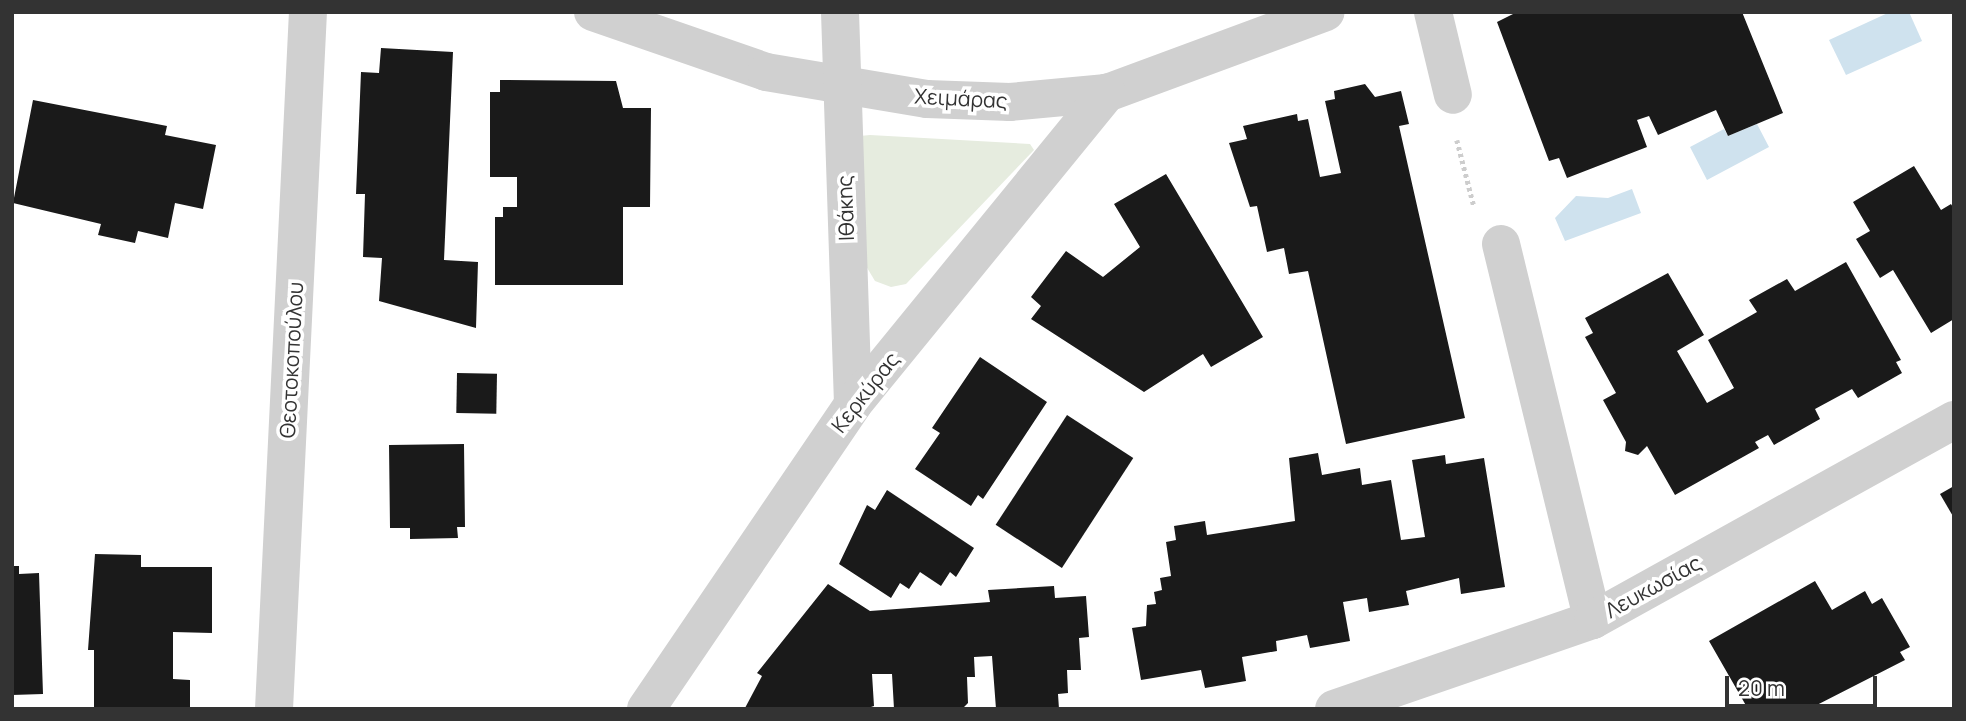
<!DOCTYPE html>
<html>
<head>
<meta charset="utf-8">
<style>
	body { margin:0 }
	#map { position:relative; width:1966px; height:721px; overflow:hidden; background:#fff; font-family:Manrope,sans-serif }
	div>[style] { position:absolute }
	.green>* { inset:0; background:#e6ecdf }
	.water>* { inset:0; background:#cfe2ee }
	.building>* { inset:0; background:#1a1a1a; transform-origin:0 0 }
	.path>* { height:4.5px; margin-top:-2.25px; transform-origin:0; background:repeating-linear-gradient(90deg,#cdcdcd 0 3.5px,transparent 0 7px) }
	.minor>* { height:38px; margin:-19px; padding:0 19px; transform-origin:19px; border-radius:19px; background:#d0d0d0 }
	span { translate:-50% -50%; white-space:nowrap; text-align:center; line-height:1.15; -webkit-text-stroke:7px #fff; paint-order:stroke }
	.street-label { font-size:21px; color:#333 }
	.frame { position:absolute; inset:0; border:14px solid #333; pointer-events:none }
	.scale { position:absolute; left:1725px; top:676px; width:152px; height:32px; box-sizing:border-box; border:4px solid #333; border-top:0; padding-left:9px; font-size:21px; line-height:24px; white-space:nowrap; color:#333; -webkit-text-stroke:5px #fff; paint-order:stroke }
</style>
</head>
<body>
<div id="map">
	<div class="green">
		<i style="clip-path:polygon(870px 135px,1030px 144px,1034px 150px,906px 284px,891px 287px,875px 281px,863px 261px,860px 136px)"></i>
	</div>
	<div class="water">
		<i style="clip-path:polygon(1890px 12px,1909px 12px,1922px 41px,1846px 75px,1829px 40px)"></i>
		<i style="clip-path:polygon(1757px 124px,1769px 147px,1707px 180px,1690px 147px,1724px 129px,1728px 136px)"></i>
		<i style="clip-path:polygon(1632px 189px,1641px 213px,1565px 241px,1555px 218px,1576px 196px,1608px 198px)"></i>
	</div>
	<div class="building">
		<i style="clip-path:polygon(1517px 12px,1742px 12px,1783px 113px,1728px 136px,1716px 110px,1658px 135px,1649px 116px,1637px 120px,1647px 147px,1567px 178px,1559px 158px,1549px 161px,1497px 22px)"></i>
		<i style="clip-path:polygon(381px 48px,453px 52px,444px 260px,478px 262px,476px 328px,379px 301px,382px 258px,363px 257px,365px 194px,356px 194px,361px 72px,379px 73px)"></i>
		<i style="clip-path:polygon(500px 80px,616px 81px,623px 108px,651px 108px,650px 207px,623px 207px,623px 285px,495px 285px,495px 217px,503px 217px,503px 207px,517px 207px,517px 177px,490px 177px,490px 92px,500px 92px)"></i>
		<i style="clip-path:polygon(1365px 84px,1375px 97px,1401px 91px,1409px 124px,1399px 126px,1465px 418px,1346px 444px,1308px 271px,1289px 274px,1284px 248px,1267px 252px,1257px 206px,1250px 207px,1229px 143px,1247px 139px,1243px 126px,1297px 114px,1298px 121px,1308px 119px,1320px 177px,1341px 173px,1325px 101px,1335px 99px,1334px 91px)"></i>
		<i style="clip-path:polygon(33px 100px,167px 126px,165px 135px,216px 145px,203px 209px,175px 203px,168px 238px,138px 231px,135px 243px,98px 235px,101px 224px,13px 203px)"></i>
		<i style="clip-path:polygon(1914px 166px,1941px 210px,1951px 204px,1954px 209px,1954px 319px,1931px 333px,1893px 270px,1880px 278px,1856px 239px,1870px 231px,1853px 202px)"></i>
		<i style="clip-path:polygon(1166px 174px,1263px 337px,1211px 367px,1203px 354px,1144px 392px,1031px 319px,1041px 306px,1031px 297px,1066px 251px,1103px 277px,1140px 247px,1114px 204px)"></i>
		<i style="clip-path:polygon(1846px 262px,1901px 360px,1896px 362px,1902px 373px,1858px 398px,1852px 389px,1815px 409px,1820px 419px,1774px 445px,1768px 435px,1755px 442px,1759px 448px,1675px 495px,1647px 446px,1638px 455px,1625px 451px,1626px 442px,1603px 400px,1616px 393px,1585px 337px,1593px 333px,1585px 318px,1668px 273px,1704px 335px,1677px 351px,1707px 403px,1734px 388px,1708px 340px,1757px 312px,1749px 300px,1787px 279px,1795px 291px)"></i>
		<i style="clip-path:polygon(980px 357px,1047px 402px,983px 499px,978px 495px,971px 506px,915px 469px,940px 433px,932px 428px)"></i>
		<i style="left:457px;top:373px;width:40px;height:40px;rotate:1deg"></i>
		<i style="left:1067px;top:415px;width:79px;height:131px;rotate:33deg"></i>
		<i style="clip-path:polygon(464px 444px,465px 527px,457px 527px,458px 538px,410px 539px,410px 528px,390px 528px,389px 445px)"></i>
		<i style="clip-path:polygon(1318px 453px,1322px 475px,1360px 468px,1362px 485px,1391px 480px,1401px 540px,1425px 537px,1412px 460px,1445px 455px,1446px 464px,1484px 458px,1505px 587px,1461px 594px,1459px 578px,1406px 591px,1409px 605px,1369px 612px,1367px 598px,1343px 602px,1350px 641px,1310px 648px,1307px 635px,1276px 641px,1277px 651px,1242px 657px,1246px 681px,1205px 688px,1201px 670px,1141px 680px,1132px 628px,1146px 626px,1147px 605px,1156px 604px,1154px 592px,1162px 590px,1160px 578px,1171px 576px,1166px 542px,1176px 540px,1174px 526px,1205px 521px,1207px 535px,1295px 521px,1289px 458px)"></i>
		<i style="clip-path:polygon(1954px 486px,1954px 518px,1940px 494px)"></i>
		<i style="clip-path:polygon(887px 490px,974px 548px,956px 577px,950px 572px,941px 586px,920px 572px,909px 589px,900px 583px,891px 598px,839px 564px,867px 505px,875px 510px)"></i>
		<i style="clip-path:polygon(95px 554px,141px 555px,141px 567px,212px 567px,212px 633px,173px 632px,173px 679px,190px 680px,190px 709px,94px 709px,94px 650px,88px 650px)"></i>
		<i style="clip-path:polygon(12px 566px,19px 566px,19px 574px,39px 573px,43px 694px,12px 695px)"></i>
		<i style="clip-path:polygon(1815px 581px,1832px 610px,1865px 591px,1872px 604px,1882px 598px,1910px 647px,1900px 652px,1905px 660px,1809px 709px,1748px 709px,1709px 641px)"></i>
		<i style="clip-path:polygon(828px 584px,870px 611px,990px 602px,988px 590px,1054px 586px,1055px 598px,1086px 596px,1089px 637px,1079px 638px,1081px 670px,1067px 670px,1068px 693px,1058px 694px,1059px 709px,996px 709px,992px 656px,974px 657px,975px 677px,967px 677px,968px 703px,962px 709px,894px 709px,892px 674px,872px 674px,874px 706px,865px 709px,745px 708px,762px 676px,757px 673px)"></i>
	</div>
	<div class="path">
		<i style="left:1457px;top:140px;width:68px;rotate:75.6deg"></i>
	</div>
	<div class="minor">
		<i style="left:593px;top:12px;width:183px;rotate:19.1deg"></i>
		<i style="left:766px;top:72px;width:163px;rotate:9.5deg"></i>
		<i style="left:927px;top:99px;width:83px;rotate:2.1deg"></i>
		<i style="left:1010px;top:102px;width:97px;rotate:-5.3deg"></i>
		<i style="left:1107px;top:93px;width:233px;rotate:-20.3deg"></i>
		<i style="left:840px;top:12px;width:392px;rotate:88.1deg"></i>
		<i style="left:1433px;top:12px;width:85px;rotate:76.5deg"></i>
		<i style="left:1501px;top:244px;width:387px;rotate:76.3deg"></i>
		<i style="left:274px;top:709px;width:698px;rotate:-87.21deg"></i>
		<i style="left:646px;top:709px;width:369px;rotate:-55.8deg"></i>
		<i style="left:853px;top:404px;width:402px;rotate:-50.8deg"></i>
		<i style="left:1334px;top:709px;width:274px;rotate:-19deg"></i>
		<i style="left:1593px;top:620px;width:413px;rotate:-29deg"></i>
	</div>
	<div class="street-label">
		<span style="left:961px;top:98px;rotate:3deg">Χειμάρας</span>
		<span style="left:845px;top:208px;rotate:-92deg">Ιθάκης</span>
		<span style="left:291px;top:360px;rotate:-87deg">Θεοτοκοπούλου</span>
		<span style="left:865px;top:392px;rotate:-52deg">Κερκύρας</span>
		<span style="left:1653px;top:586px;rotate:-29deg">Λευκωσίας</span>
	</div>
	<div class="frame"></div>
	<div class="scale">20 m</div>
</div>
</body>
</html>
